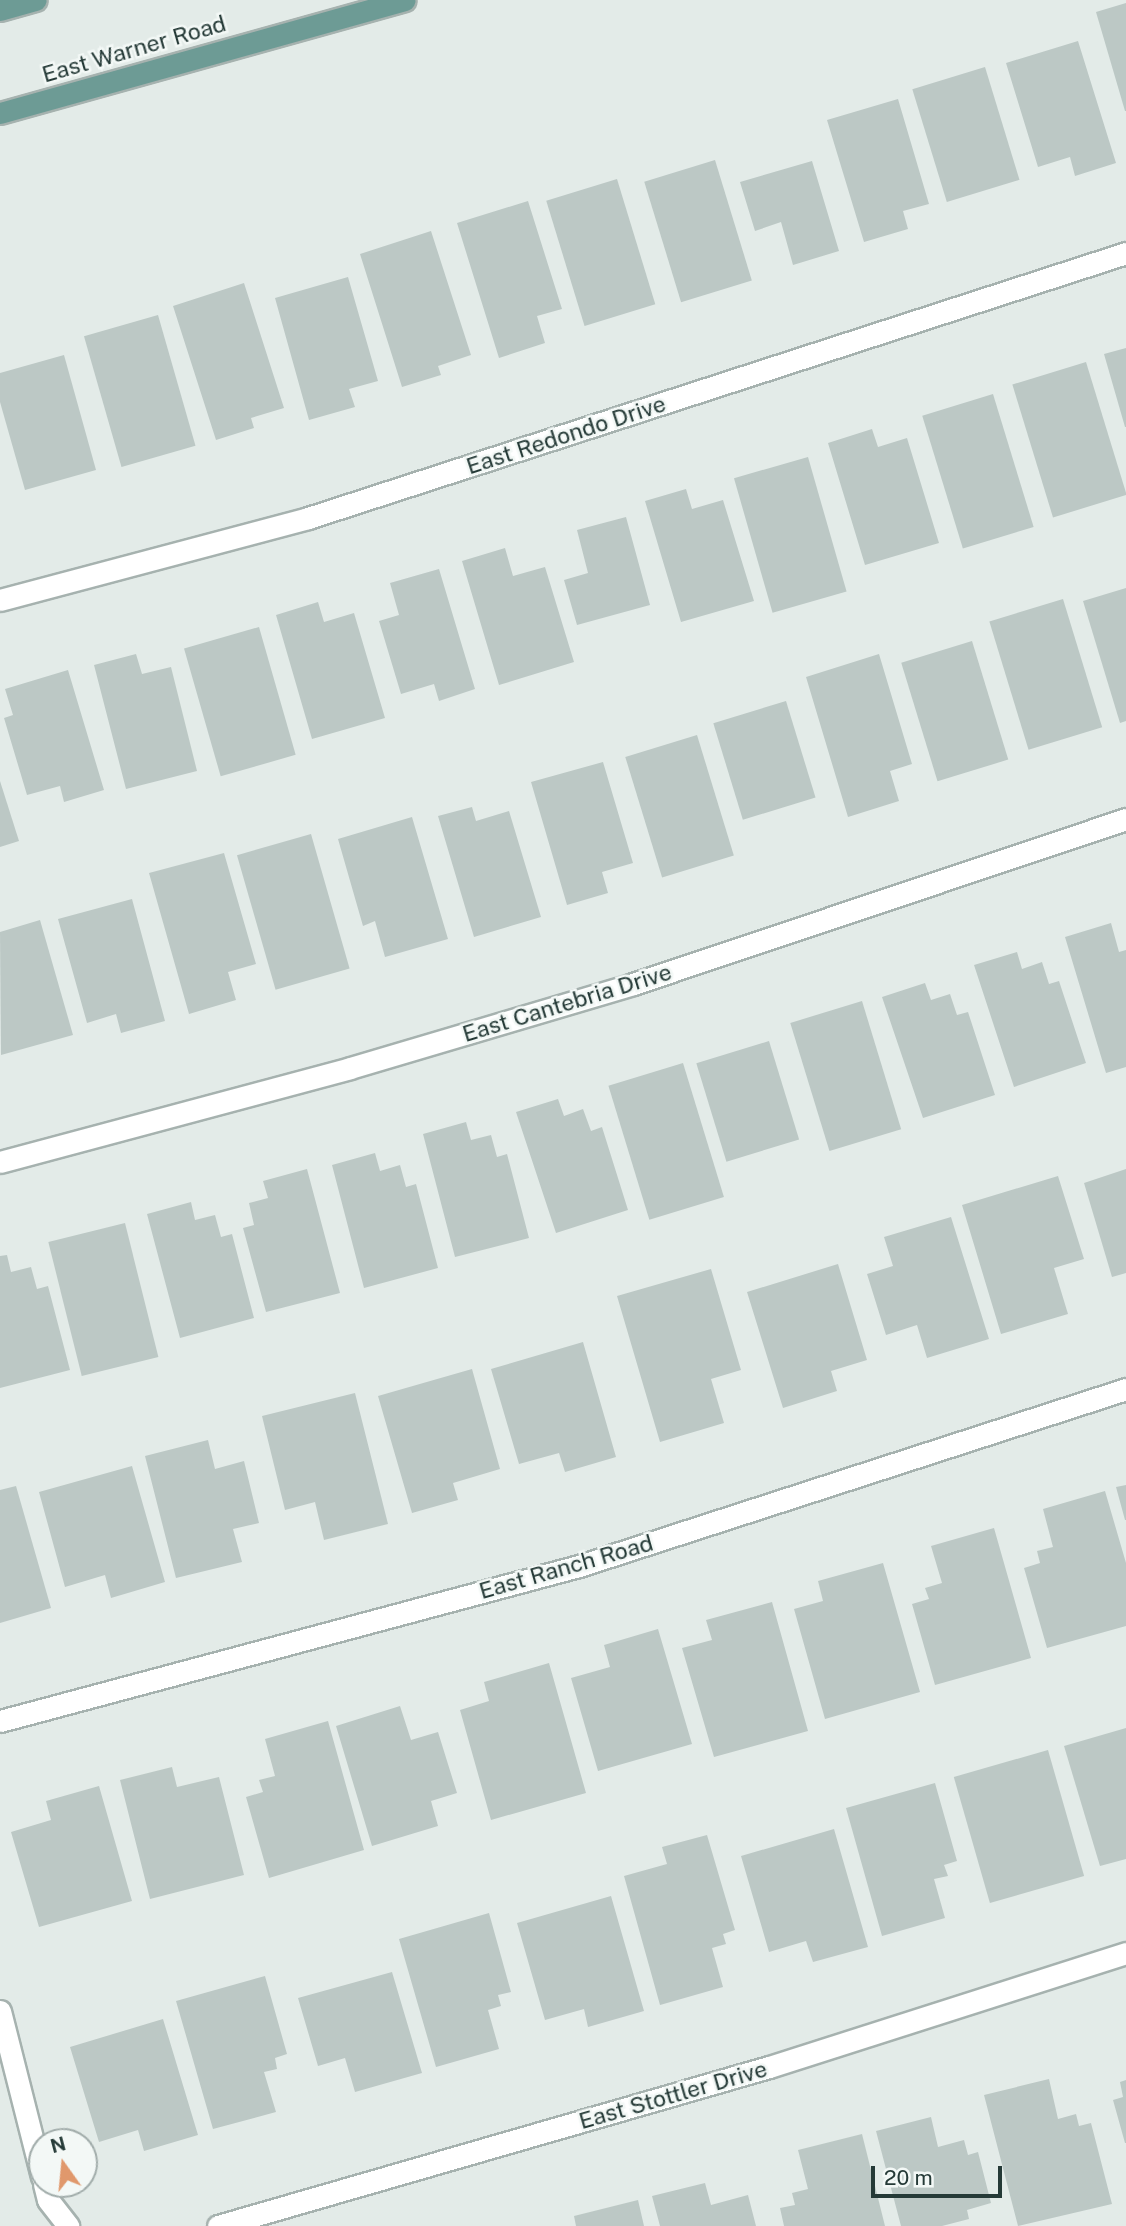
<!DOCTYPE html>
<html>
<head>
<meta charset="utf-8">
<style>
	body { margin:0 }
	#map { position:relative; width:1126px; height:2226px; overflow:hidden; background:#e3ebe8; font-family:"Public Sans",sans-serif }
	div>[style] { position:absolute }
	.building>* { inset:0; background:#bcc8c5; transform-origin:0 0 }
	.roads { filter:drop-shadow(2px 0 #a6b2af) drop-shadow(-2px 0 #a6b2af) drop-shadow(0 2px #a6b2af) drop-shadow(0 -2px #a6b2af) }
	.minor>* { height:21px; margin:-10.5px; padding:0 10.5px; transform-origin:10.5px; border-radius:10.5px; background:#fff }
	.major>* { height:21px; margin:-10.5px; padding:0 10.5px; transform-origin:10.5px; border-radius:10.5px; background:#6d9b95 }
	span { translate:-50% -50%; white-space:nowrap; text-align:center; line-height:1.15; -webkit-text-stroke:5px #f3f8f6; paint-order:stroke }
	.street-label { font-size:23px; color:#253a37 }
	.north { position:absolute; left:28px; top:2128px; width:70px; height:70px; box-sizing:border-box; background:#f3f8f6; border:2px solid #a1acaa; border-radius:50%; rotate:345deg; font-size:19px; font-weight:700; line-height:28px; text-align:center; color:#253a37 }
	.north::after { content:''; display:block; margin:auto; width:24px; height:32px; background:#e0986c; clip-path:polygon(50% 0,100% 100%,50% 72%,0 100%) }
	.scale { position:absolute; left:871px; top:2166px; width:131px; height:32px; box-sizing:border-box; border:4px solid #253a37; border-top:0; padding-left:9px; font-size:21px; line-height:24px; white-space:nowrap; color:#253a37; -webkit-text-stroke:5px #f3f8f6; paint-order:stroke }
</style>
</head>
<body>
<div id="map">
	<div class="building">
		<i style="clip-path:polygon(1126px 3px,1126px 111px,1125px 111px,1096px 12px)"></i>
		<i style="clip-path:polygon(1078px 41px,1116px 163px,1075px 176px,1070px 157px,1038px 167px,1006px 63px)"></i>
		<i style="left:985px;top:67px;width:118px;height:76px;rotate:73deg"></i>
		<i style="clip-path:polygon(898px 99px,929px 204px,903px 211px,908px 229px,864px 242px,827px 120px)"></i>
		<i style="left:715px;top:160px;width:126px;height:74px;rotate:73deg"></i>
		<i style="clip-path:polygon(812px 161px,839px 251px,793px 265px,781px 222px,755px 231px,740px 182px)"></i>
		<i style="left:617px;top:179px;width:131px;height:74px;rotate:73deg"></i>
		<i style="clip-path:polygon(528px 201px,562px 309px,537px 316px,545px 343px,499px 358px,457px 223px)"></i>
		<i style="clip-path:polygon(431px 231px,471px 355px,438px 366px,441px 375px,402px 387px,360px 254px)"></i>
		<i style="clip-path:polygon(348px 277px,378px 381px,349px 389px,355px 407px,309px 420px,275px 298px)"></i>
		<i style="clip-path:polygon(244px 283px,284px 408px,251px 418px,254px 428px,216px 440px,173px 306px)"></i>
		<i style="left:158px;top:315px;width:136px;height:77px;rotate:74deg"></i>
		<i style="clip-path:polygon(1126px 348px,1126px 427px,1125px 427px,1104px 354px)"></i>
		<i style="clip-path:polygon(64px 355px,96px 470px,25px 490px,0 402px,0 373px)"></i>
		<i style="left:1086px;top:362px;width:139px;height:77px;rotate:73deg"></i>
		<i style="left:993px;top:394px;width:139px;height:74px;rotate:73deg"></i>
		<i style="clip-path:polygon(872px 429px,878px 447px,907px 438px,939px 543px,865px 565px,828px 443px)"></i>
		<i style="left:808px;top:457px;width:140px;height:77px;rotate:74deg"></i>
		<i style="clip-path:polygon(686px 489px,692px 509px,723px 500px,754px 601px,681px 622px,645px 501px)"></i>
		<i style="clip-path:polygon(626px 517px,650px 605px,577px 625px,564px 580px,588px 573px,577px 530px)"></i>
		<i style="clip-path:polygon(505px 548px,513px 576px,545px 567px,574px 662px,499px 685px,462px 561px)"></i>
		<i style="clip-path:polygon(439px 569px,475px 689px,439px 701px,434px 684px,401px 694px,379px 621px,399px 615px,390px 583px)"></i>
		<i style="clip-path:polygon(1126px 588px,1126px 721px,1120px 723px,1083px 601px)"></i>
		<i style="left:1063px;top:599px;width:134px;height:77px;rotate:73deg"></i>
		<i style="clip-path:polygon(318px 602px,324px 622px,354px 613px,385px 718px,312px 739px,276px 615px)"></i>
		<i style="left:259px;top:627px;width:133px;height:78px;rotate:74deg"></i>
		<i style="left:972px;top:641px;width:124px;height:74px;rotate:73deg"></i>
		<i style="clip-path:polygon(136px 654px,142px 674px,171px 667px,197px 771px,126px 789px,94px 665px)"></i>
		<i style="clip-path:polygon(879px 654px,912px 764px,890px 771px,899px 801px,848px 817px,806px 677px)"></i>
		<i style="clip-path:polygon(68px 670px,104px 790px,64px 802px,60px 786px,27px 795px,4px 718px,13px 715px,5px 689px)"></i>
		<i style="left:786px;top:701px;width:101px;height:76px;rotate:73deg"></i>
		<i style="left:697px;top:735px;width:126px;height:75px;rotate:73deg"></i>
		<i style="clip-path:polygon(603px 762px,633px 863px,602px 872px,608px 893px,567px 905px,531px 782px)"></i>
		<i style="clip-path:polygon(0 781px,19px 841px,0 847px)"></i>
		<i style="clip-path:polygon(472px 807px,476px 821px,509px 811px,541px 917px,474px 937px,438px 816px)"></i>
		<i style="clip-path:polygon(412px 817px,448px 939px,385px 957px,375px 921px,363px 926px,338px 839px)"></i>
		<i style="left:311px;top:834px;width:140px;height:77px;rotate:74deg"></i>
		<i style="clip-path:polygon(224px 853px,256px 964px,228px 972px,236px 1000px,189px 1014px,149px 873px)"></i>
		<i style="clip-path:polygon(132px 899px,165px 1021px,121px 1033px,116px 1014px,87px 1023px,58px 919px)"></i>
		<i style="clip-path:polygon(40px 920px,73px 1035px,1px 1055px,0 932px)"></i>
		<i style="clip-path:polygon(1111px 923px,1119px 952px,1126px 950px,1126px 1067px,1106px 1073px,1065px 937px)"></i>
		<i style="clip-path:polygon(1017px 952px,1022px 969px,1042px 962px,1049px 984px,1059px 981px,1086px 1063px,1014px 1087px,974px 965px)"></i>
		<i style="clip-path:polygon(925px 983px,931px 1000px,950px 994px,957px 1015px,968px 1012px,995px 1095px,923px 1118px,882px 997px)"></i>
		<i style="left:862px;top:1001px;width:134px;height:75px;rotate:73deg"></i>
		<i style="left:769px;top:1041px;width:103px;height:76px;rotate:73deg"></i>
		<i style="left:683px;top:1063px;width:140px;height:78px;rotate:73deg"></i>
		<i style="clip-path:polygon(558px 1099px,564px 1116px,583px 1109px,591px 1131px,602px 1127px,628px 1210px,556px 1233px,516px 1112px)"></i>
		<i style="clip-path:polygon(466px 1122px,471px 1140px,491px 1135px,497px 1157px,507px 1154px,529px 1238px,455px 1257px,423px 1134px)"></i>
		<i style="clip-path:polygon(375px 1153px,380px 1171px,400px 1165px,406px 1187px,416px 1184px,438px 1268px,364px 1288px,332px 1165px)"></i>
		<i style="clip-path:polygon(307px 1169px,340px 1293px,266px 1312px,243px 1228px,254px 1225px,249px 1203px,268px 1198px,263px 1181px)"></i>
		<i style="clip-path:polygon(1126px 1169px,1126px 1273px,1112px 1277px,1084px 1183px)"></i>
		<i style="clip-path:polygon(1058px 1176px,1084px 1259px,1054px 1268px,1068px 1314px,1001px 1334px,962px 1205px)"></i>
		<i style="clip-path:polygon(191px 1202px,195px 1220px,215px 1215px,221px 1237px,232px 1234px,254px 1318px,180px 1338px,147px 1214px)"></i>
		<i style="clip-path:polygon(951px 1217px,989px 1339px,927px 1358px,917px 1325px,886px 1335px,867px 1274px,893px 1266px,884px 1237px)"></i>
		<i style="left:125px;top:1223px;width:138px;height:79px;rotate:76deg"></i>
		<i style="clip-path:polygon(7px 1255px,11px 1272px,31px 1267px,37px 1289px,48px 1286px,70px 1370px,0 1388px,0 1256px)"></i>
		<i style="clip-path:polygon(838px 1264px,867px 1360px,831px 1371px,837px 1391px,783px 1408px,747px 1292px)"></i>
		<i style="clip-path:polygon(711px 1269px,741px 1370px,711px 1379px,724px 1423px,660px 1442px,617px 1296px)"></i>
		<i style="clip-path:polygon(583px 1342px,616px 1457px,565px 1472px,559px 1453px,519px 1464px,491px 1369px)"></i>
		<i style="clip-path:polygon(472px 1369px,500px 1469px,453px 1483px,458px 1500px,412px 1513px,378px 1396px)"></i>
		<i style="clip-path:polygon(355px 1393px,388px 1524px,324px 1540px,315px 1502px,285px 1510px,262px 1416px)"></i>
		<i style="clip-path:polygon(208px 1440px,215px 1469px,244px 1461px,259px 1523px,233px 1529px,242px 1562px,176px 1578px,145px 1456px)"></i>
		<i style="clip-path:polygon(132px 1466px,165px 1582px,111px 1598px,105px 1575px,65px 1587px,39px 1492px)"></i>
		<i style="clip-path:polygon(1126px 1485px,1126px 1520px,1125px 1520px,1116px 1487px)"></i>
		<i style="clip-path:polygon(16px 1486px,51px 1608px,0 1623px,0 1490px)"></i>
		<i style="clip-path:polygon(1105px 1491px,1126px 1563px,1126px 1626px,1047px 1648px,1024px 1568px,1040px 1563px,1037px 1551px,1053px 1547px,1043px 1509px)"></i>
		<i style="clip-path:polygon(994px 1528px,1031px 1658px,935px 1685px,912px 1604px,929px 1599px,925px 1588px,942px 1583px,931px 1546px)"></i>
		<i style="clip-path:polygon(883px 1563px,920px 1692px,825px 1719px,794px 1609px,823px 1601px,818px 1581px)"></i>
		<i style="clip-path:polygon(772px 1602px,808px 1731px,714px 1757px,682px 1648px,712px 1640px,706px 1620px)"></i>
		<i style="clip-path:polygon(658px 1629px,692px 1744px,598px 1771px,571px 1678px,610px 1667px,604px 1645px)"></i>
		<i style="clip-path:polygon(549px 1663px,586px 1793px,491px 1820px,460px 1710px,489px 1701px,484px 1682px)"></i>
		<i style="clip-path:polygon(400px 1706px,411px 1740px,438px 1732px,457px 1793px,431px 1801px,438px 1826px,372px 1846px,336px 1726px)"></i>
		<i style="clip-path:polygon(328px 1721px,364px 1850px,269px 1878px,246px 1797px,263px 1792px,259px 1780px,275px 1776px,265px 1739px)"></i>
		<i style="clip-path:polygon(1126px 1728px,1126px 1859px,1100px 1866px,1064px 1746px)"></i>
		<i style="left:1048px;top:1750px;width:131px;height:98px;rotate:74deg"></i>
		<i style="clip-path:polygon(172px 1767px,177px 1787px,219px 1777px,244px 1875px,150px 1899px,120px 1780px)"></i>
		<i style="clip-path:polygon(935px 1783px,957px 1861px,944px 1865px,948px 1876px,934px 1879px,945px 1918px,882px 1936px,846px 1808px)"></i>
		<i style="clip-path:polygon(99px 1786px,132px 1901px,39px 1927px,11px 1832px,51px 1820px,46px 1801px)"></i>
		<i style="clip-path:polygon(834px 1829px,868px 1947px,813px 1962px,806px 1941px,769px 1952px,741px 1856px)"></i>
		<i style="clip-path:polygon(707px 1835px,735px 1930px,723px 1934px,726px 1944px,712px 1948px,723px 1987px,660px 2005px,624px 1876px,667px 1864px,662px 1847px)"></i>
		<i style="clip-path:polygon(611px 1896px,644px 2011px,588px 2027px,584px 2009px,545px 2020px,517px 1923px)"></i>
		<i style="clip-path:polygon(489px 1913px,511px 1992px,498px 1995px,501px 2006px,488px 2010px,499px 2049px,436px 2067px,399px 1939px)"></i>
		<i style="clip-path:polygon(392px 1972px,422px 2073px,355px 2092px,345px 2058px,318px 2066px,298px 1998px)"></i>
		<i style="clip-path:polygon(265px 1976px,287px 2054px,275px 2058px,277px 2069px,264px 2072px,276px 2112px,213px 2129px,176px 2001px)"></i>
		<i style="clip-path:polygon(163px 2019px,198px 2135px,144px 2151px,138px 2130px,99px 2142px,70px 2047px)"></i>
		<i style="clip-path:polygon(1049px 2079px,1058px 2119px,1076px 2114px,1079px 2126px,1091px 2123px,1112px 2204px,1018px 2226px,984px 2095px)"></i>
		<i style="clip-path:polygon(1126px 2080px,1126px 2143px,1125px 2143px,1113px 2100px,1123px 2097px,1120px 2082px)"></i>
		<i style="clip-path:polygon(931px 2117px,938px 2147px,964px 2140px,968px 2155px,978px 2152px,991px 2203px,967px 2210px,969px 2219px,942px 2226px,901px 2226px,876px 2131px)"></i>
		<i style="clip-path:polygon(862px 2134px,885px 2226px,784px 2226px,780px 2208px,795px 2205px,792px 2193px,808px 2189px,798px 2150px)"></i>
		<i style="clip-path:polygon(705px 2183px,711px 2205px,748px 2195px,756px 2226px,660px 2226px,652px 2196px)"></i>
		<i style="clip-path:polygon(638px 2200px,644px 2226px,576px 2226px,574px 2216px)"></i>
	</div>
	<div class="roads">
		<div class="minor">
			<i style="left:0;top:600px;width:319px;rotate:-14.9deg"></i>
			<i style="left:308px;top:518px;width:860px;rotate:-17.95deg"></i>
			<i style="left:0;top:1162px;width:362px;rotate:-15deg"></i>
			<i style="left:350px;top:1068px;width:295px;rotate:-16.5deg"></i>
			<i style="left:633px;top:984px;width:520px;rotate:-18.5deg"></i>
			<i style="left:0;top:1721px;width:599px;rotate:-14.99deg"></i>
			<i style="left:579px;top:1566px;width:575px;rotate:-17.93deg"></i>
			<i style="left:0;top:2011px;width:171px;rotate:75.8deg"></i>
			<i style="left:44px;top:2184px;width:16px;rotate:76deg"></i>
			<i style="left:48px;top:2200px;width:33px;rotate:52deg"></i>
			<i style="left:218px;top:2226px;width:573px;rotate:-16.1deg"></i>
			<i style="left:769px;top:2067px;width:375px;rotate:-17.7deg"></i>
		</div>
		<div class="major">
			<i style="left:0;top:10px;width:37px;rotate:-16deg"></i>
			<i style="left:0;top:113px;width:420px;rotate:-15.6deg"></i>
		</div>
	</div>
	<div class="street-label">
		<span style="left:134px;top:49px;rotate:-16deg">East Warner Road</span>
		<span style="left:566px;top:435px;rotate:-18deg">East Redondo Drive</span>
		<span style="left:567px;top:1003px;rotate:-17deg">East Cantebria Drive</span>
		<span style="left:566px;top:1567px;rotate:-16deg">East Ranch Road</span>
		<span style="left:673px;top:2095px;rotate:-16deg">East Stottler Drive</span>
	</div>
	<div class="north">N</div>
	<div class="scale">20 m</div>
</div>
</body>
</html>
